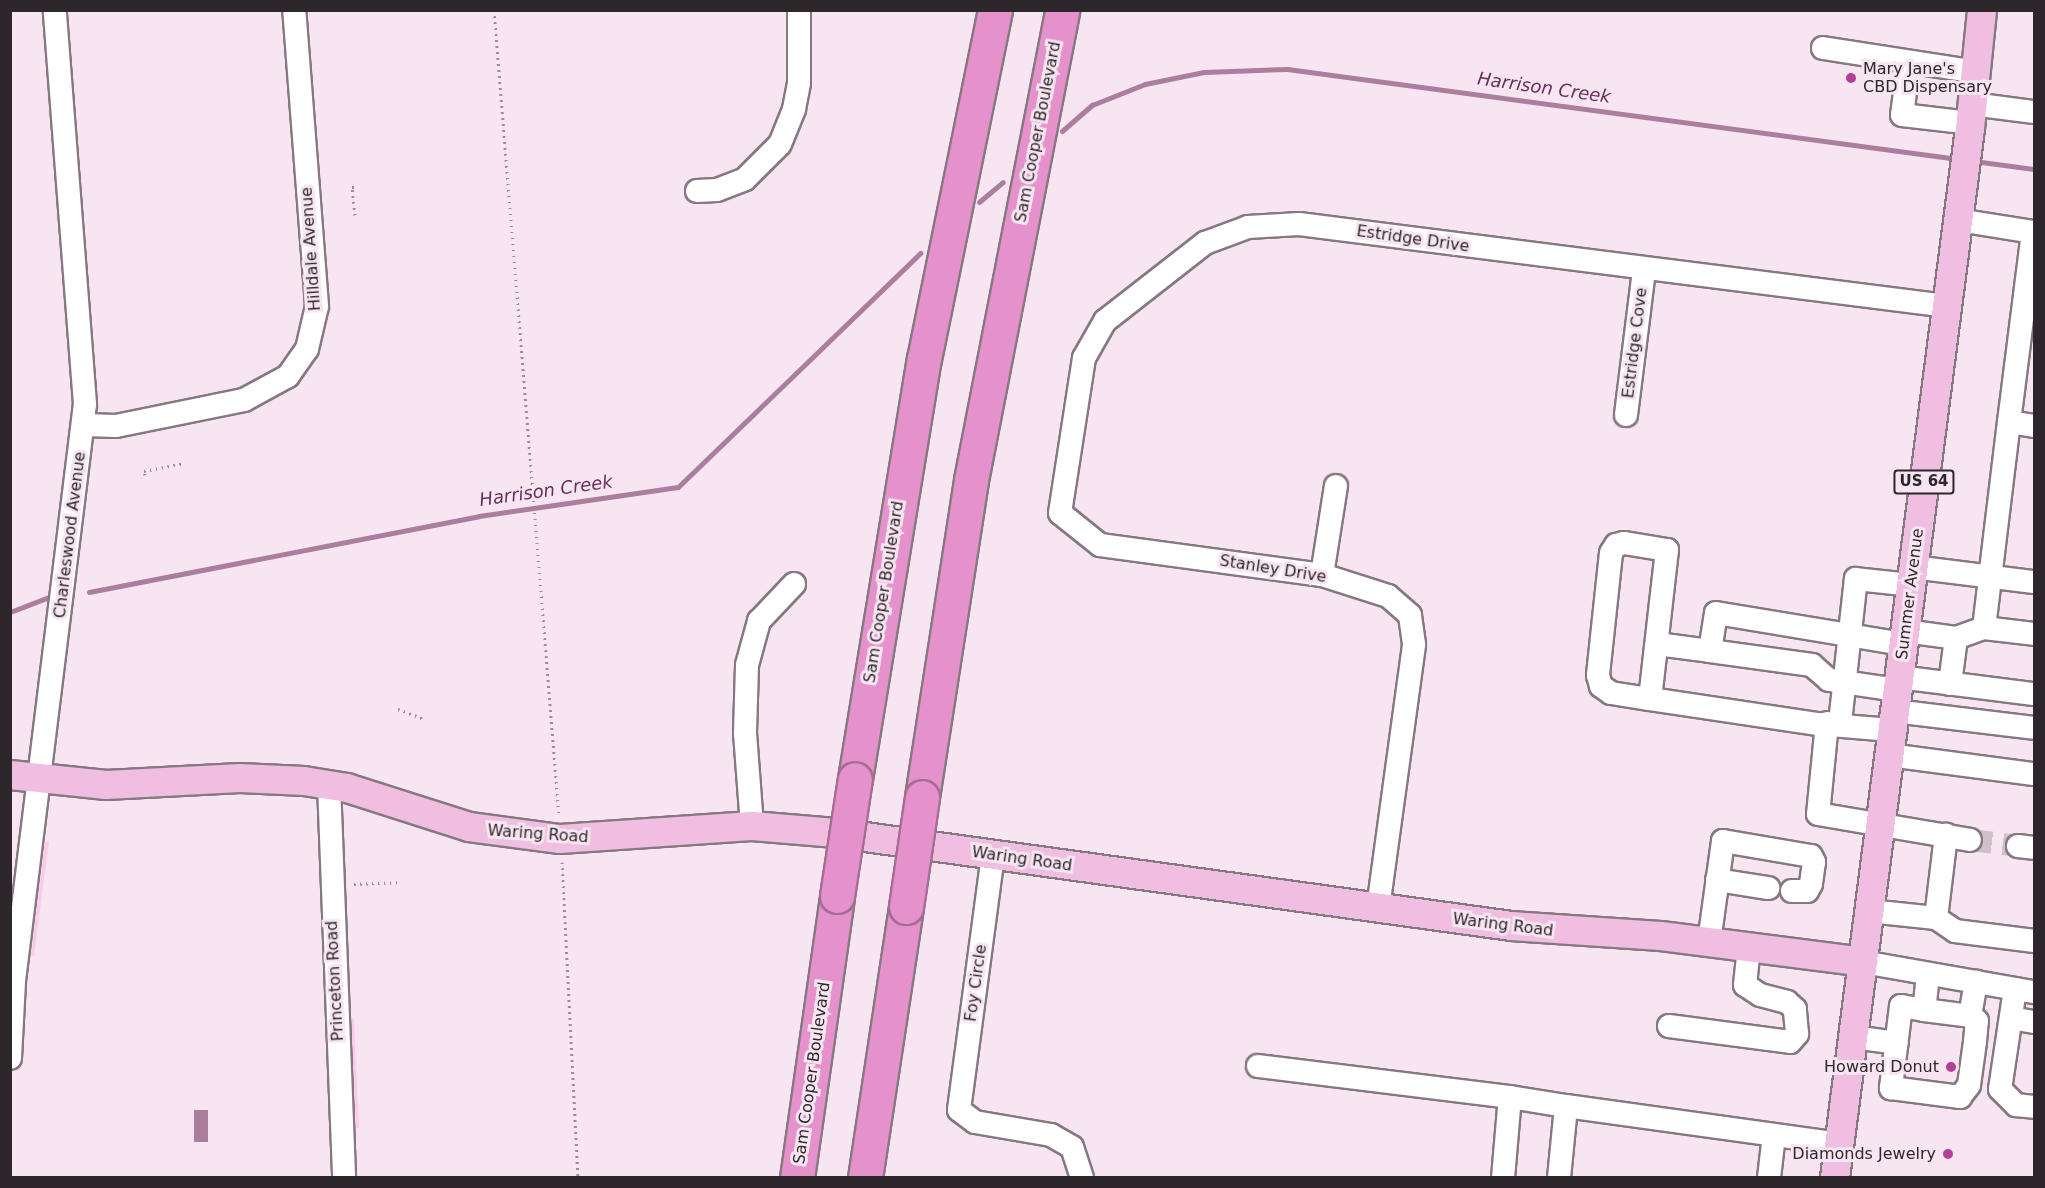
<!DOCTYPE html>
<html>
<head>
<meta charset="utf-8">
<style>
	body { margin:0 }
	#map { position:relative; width:2045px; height:1188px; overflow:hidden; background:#f7e6f1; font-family:"DejaVu Sans",sans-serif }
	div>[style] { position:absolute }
	.green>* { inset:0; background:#facbea }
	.water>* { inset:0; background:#ab7e9d; transform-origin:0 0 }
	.stream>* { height:5px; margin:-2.5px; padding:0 2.5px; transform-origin:2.5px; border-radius:2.5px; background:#ab7e9d }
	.minor-tunnel>* { height:22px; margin-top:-11px; transform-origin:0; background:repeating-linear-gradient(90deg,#cfc0c9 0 22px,transparent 0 33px) }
	.path>* { height:3px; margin-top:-1.5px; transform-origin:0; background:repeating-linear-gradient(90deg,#9a8e96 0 1.5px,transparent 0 6px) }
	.roads { filter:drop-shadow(2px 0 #867881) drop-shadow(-2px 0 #867881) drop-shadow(0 2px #867881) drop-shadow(0 -2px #867881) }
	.minor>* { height:22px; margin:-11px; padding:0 11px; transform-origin:11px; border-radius:11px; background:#fff }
	.major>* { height:28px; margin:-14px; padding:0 14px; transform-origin:14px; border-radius:14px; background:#efbee0 }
	.highway>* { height:33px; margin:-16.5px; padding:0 16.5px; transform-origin:16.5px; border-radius:16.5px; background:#e592cc }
	.bridges { filter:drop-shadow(2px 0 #a56d94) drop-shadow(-2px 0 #a56d94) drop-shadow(0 2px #a56d94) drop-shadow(0 -2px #a56d94) }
	.highway-bridge>* { height:33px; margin:-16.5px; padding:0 16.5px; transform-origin:16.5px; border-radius:16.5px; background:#e592cc }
	.dots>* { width:16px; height:16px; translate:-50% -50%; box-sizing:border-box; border:3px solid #f7e6f1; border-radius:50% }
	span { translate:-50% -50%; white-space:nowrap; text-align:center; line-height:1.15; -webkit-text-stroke:6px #f7e6f1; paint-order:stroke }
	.shield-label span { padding:2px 4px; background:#f7e6f1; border:2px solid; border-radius:4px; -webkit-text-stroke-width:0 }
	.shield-label { font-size:15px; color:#2d272b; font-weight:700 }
	.poi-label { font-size:16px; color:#2d272b }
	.left { translate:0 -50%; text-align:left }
	.right { translate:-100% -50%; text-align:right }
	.street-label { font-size:16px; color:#2d272b }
	.water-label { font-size:18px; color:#692f59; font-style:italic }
	.frame { position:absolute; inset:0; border:12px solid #2d272b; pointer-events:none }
</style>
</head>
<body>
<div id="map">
	<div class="green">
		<i style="clip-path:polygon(49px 841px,34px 956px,31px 955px,45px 842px)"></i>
		<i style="clip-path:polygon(350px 1019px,354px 1019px,359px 1128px,356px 1128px)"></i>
	</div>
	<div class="water">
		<i style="left:194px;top:1110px;width:14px;height:32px"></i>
	</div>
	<div class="stream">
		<i style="left:1062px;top:131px;width:40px;rotate:-41deg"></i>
		<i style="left:1092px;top:105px;width:57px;rotate:-21.6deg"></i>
		<i style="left:1145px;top:84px;width:60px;rotate:-11.5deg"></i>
		<i style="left:1204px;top:72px;width:83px;rotate:-2.1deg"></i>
		<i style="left:1287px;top:69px;width:677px;rotate:7.64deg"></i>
		<i style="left:1974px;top:161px;width:61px;rotate:7.6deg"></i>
		<i style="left:979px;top:202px;width:31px;rotate:-40deg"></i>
		<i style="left:89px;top:592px;width:397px;rotate:-11deg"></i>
		<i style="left:479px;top:516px;width:201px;rotate:-8.3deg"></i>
		<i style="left:678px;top:487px;width:337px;rotate:-44deg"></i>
		<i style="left:10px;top:612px;width:40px;rotate:-21deg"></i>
	</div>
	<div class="minor-tunnel">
		<i style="left:1970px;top:840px;width:48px;rotate:7.1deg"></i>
	</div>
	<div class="path">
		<i style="left:494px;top:10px;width:809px;rotate:85.39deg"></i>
		<i style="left:355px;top:215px;width:28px;rotate:-96deg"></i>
		<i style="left:352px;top:187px;width:6px"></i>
		<i style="left:145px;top:475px;width:4px;rotate:-104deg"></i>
		<i style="left:144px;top:471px;width:38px;rotate:-11deg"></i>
		<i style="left:398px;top:709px;width:25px;rotate:21deg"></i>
		<i style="left:421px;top:718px;width:4px;rotate:-63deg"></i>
		<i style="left:562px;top:862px;width:316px;rotate:87.1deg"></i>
		<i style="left:354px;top:884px;width:46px;rotate:-2.5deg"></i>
	</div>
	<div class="roads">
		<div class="minor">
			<i style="left:1823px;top:48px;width:155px;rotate:8.9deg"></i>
			<i style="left:1909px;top:62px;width:53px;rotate:97.5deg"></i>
			<i style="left:1902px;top:115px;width:68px;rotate:6.7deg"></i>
			<i style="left:1972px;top:104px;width:63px;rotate:7.4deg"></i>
			<i style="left:697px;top:191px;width:20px;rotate:-3deg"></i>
			<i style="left:717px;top:190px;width:30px;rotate:-21deg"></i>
			<i style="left:745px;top:179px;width:49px;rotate:-45deg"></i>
			<i style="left:780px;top:144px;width:38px;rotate:-68deg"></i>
			<i style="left:794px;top:109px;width:26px;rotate:-79deg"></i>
			<i style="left:799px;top:83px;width:73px;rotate:-90deg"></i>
			<i style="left:1958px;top:220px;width:77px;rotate:9deg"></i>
			<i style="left:2033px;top:232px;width:192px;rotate:97.2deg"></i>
			<i style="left:2009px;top:422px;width:25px;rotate:9deg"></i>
			<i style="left:1626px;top:415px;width:146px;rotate:-82.9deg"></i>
			<i style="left:84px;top:425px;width:32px;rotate:2deg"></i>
			<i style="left:116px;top:426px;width:131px;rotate:-11.5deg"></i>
			<i style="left:244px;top:400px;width:50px;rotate:-28.6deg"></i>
			<i style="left:288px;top:376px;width:33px;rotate:-55deg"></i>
			<i style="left:307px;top:349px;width:44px;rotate:-76.9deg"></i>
			<i style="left:317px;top:306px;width:297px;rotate:-94.4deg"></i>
			<i style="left:1913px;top:567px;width:122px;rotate:7.1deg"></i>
			<i style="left:1322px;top:575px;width:90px;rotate:-81.1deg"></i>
			<i style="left:1984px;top:628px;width:208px;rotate:-83.1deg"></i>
			<i style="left:1905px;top:631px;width:51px;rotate:7.8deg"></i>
			<i style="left:1956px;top:638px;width:30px;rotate:-20deg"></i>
			<i style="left:1984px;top:628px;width:50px;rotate:6.8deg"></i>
			<i style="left:1657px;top:644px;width:53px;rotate:7.5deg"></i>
			<i style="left:1899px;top:677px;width:136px;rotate:7.2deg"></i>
			<i style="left:1950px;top:684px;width:46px;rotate:-82.6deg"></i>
			<i style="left:1897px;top:690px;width:69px;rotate:-171.6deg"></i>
			<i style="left:1829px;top:680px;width:23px;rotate:-139deg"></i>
			<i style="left:1812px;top:665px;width:103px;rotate:-172.2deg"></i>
			<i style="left:1710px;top:651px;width:38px;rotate:-81deg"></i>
			<i style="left:1716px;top:613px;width:190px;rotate:9.4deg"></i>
			<i style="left:1650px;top:699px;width:150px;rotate:-83.5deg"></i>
			<i style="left:1667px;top:550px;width:44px;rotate:-170.8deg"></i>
			<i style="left:1624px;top:543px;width:8px;rotate:166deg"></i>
			<i style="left:1616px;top:545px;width:9px;rotate:122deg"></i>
			<i style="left:1611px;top:553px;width:123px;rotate:96.1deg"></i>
			<i style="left:1598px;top:675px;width:11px;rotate:75deg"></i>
			<i style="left:1601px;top:686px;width:12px;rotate:35deg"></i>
			<i style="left:1611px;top:693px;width:39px;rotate:9deg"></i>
			<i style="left:1650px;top:699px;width:170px;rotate:8.5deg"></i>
			<i style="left:1818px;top:724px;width:74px;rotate:4.6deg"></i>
			<i style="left:1894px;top:711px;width:141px;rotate:6.9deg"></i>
			<i style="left:1827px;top:723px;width:91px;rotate:95.6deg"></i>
			<i style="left:1818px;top:814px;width:154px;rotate:9.7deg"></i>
			<i style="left:1840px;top:723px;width:145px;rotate:-83.7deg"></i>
			<i style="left:1856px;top:579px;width:55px;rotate:6.2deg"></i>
			<i style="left:1889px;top:755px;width:146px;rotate:7.5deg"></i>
			<i style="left:329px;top:784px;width:394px;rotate:87.8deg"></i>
			<i style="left:752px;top:826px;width:93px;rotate:-94.3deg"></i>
			<i style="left:745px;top:733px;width:68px;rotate:-88.3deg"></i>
			<i style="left:747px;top:665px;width:46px;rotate:-74.7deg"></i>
			<i style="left:759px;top:621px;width:51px;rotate:-46.6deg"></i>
			<i style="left:2018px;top:846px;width:16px;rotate:7deg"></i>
			<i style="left:993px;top:855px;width:257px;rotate:97.6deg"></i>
			<i style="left:959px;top:1110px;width:20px;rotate:37deg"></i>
			<i style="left:975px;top:1122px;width:77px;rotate:9.7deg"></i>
			<i style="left:1051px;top:1135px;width:24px;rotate:30deg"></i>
			<i style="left:1072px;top:1147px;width:33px;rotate:72deg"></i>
			<i style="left:1717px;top:880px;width:52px;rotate:8.9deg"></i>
			<i style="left:1378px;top:908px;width:266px;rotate:-82.2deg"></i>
			<i style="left:1414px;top:644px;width:29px;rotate:-98deg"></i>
			<i style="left:1410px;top:615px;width:29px;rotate:-139deg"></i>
			<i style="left:1388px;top:596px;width:69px;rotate:-162.3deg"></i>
			<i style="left:1322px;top:575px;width:224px;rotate:-172.3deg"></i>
			<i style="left:1100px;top:545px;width:51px;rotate:-141.3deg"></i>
			<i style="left:1060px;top:513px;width:157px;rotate:-81.2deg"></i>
			<i style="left:1084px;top:358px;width:43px;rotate:-60.4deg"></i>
			<i style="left:1105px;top:321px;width:127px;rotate:-38deg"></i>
			<i style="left:1205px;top:243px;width:46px;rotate:-20.4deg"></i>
			<i style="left:1248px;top:227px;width:51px;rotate:-3.4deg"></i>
			<i style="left:1299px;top:224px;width:652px;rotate:7.22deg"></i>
			<i style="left:1869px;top:911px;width:67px;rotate:6deg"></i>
			<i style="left:1936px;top:918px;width:23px;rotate:34deg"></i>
			<i style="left:1955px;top:931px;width:80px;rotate:7.2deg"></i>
			<i style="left:1936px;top:918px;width:84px;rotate:-83.1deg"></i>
			<i style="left:1709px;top:942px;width:102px;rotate:-82.1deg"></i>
			<i style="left:1723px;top:841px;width:89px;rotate:9.7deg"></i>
			<i style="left:1811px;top:856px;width:7px;rotate:63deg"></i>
			<i style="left:1814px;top:862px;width:22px;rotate:98deg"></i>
			<i style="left:1811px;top:884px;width:8px;rotate:120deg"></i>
			<i style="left:1807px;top:891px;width:15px;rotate:180deg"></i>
			<i style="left:1863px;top:962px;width:174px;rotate:10deg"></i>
			<i style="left:1928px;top:974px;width:36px;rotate:96deg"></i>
			<i style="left:1924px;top:1010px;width:46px;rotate:7.4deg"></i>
			<i style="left:1970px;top:1016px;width:35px;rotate:-80deg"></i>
			<i style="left:2015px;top:989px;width:101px;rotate:98.5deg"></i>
			<i style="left:2000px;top:1089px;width:23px;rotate:45deg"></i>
			<i style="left:2016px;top:1105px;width:18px;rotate:6deg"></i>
			<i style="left:1924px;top:1010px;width:23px;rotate:-170deg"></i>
			<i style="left:1901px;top:1006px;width:83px;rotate:97deg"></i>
			<i style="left:1891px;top:1088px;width:70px;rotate:7.4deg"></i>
			<i style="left:1960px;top:1097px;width:15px;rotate:-53deg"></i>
			<i style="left:1969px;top:1085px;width:43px;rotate:-82.1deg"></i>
			<i style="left:1975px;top:1042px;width:21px;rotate:-85deg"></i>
			<i style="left:1977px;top:1021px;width:9px;rotate:-144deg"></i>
			<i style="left:2011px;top:1018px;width:23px;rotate:10deg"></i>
			<i style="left:1669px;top:1026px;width:122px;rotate:7.5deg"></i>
			<i style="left:1790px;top:1042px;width:11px;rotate:-49deg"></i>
			<i style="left:1797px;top:1034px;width:25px;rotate:-95deg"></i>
			<i style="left:1795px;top:1009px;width:11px;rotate:-139deg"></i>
			<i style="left:1787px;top:1002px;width:28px;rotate:-165deg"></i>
			<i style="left:1760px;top:995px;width:18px;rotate:-146deg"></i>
			<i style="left:1745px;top:985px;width:37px;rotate:-84deg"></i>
			<i style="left:1853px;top:1037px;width:44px;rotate:7.8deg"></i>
			<i style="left:10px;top:1058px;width:77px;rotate:-87deg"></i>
			<i style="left:14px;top:981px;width:581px;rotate:-82.99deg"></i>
			<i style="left:85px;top:404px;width:395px;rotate:-94.4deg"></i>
			<i style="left:1258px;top:1066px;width:254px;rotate:7deg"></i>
			<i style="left:1503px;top:1178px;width:81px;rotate:-85.1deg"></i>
			<i style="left:1510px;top:1097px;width:57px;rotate:9.1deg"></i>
			<i style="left:1559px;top:1178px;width:72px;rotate:-84.4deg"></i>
			<i style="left:1566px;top:1106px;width:276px;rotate:7.9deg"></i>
			<i style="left:1769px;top:1178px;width:43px;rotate:-83.4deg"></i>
		</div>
		<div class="major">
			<i style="left:10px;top:775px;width:97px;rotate:5.9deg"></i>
			<i style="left:106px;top:785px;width:134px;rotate:-3deg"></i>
			<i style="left:240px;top:778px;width:64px;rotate:2.7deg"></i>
			<i style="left:304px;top:781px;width:44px;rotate:9.2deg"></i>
			<i style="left:347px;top:788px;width:128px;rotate:17.7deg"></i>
			<i style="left:469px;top:827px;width:92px;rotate:7.5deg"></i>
			<i style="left:560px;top:839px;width:192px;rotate:-3.9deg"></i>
			<i style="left:752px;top:826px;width:84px;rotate:4.8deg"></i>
			<i style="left:836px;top:833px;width:681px;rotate:7.84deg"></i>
			<i style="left:1511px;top:926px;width:150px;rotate:3.8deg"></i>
			<i style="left:1661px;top:936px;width:204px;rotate:7.3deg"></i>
			<i style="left:1835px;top:1178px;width:1058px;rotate:-82.67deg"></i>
			<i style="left:1970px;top:129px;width:120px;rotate:-84.2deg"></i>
		</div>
		<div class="highway">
			<i style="left:855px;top:779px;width:426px;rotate:-80.7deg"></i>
			<i style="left:924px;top:359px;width:356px;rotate:-78.5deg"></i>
			<i style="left:922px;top:797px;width:321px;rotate:-81.2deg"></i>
			<i style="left:971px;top:480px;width:479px;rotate:-79deg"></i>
			<i style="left:797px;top:1178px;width:285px;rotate:-81.9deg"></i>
			<i style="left:865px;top:1178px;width:274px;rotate:-81.4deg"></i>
		</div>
	</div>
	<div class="bridges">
		<div class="highway-bridge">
			<i style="left:837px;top:896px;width:118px;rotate:-81.3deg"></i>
			<i style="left:906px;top:907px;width:111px;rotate:-81.7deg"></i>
		</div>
	</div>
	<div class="dots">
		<i style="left:1851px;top:78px;background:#b43f98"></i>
		<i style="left:1951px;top:1067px;background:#b43f98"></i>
		<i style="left:1948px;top:1154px;background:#b43f98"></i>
	</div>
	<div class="shield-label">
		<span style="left:1924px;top:482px">US 64</span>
	</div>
	<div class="poi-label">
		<span class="left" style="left:1863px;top:78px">Mary Jane's<br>CBD Dispensary</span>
		<span class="right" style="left:1939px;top:1067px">Howard Donut</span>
		<span class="right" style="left:1936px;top:1154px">Diamonds Jewelry</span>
	</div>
	<div class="street-label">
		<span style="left:1038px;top:132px;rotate:-79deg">Sam Cooper Boulevard</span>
		<span style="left:1413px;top:239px;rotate:8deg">Estridge Drive</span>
		<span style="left:311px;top:249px;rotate:-94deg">Hilldale Avenue</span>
		<span style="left:1635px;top:343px;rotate:-83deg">Estridge Cove</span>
		<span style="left:70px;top:535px;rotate:-83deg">Charleswood Avenue</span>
		<span style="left:1273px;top:569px;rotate:9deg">Stanley Drive</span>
		<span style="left:884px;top:592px;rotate:-81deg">Sam Cooper Boulevard</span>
		<span style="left:1910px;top:594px;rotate:-83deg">Summer Avenue</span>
		<span style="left:538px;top:834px;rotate:4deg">Waring Road</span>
		<span style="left:1022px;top:859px;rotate:8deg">Waring Road</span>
		<span style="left:1503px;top:925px;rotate:7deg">Waring Road</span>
		<span style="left:335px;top:981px;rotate:-93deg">Princeton Road</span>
		<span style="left:976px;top:983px;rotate:-82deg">Foy Circle</span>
		<span style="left:812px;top:1073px;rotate:-82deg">Sam Cooper Boulevard</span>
	</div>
	<div class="water-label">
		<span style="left:1544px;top:88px;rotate:8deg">Harrison Creek</span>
		<span style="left:546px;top:491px;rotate:-8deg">Harrison Creek</span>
	</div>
	<div class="frame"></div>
</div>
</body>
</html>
